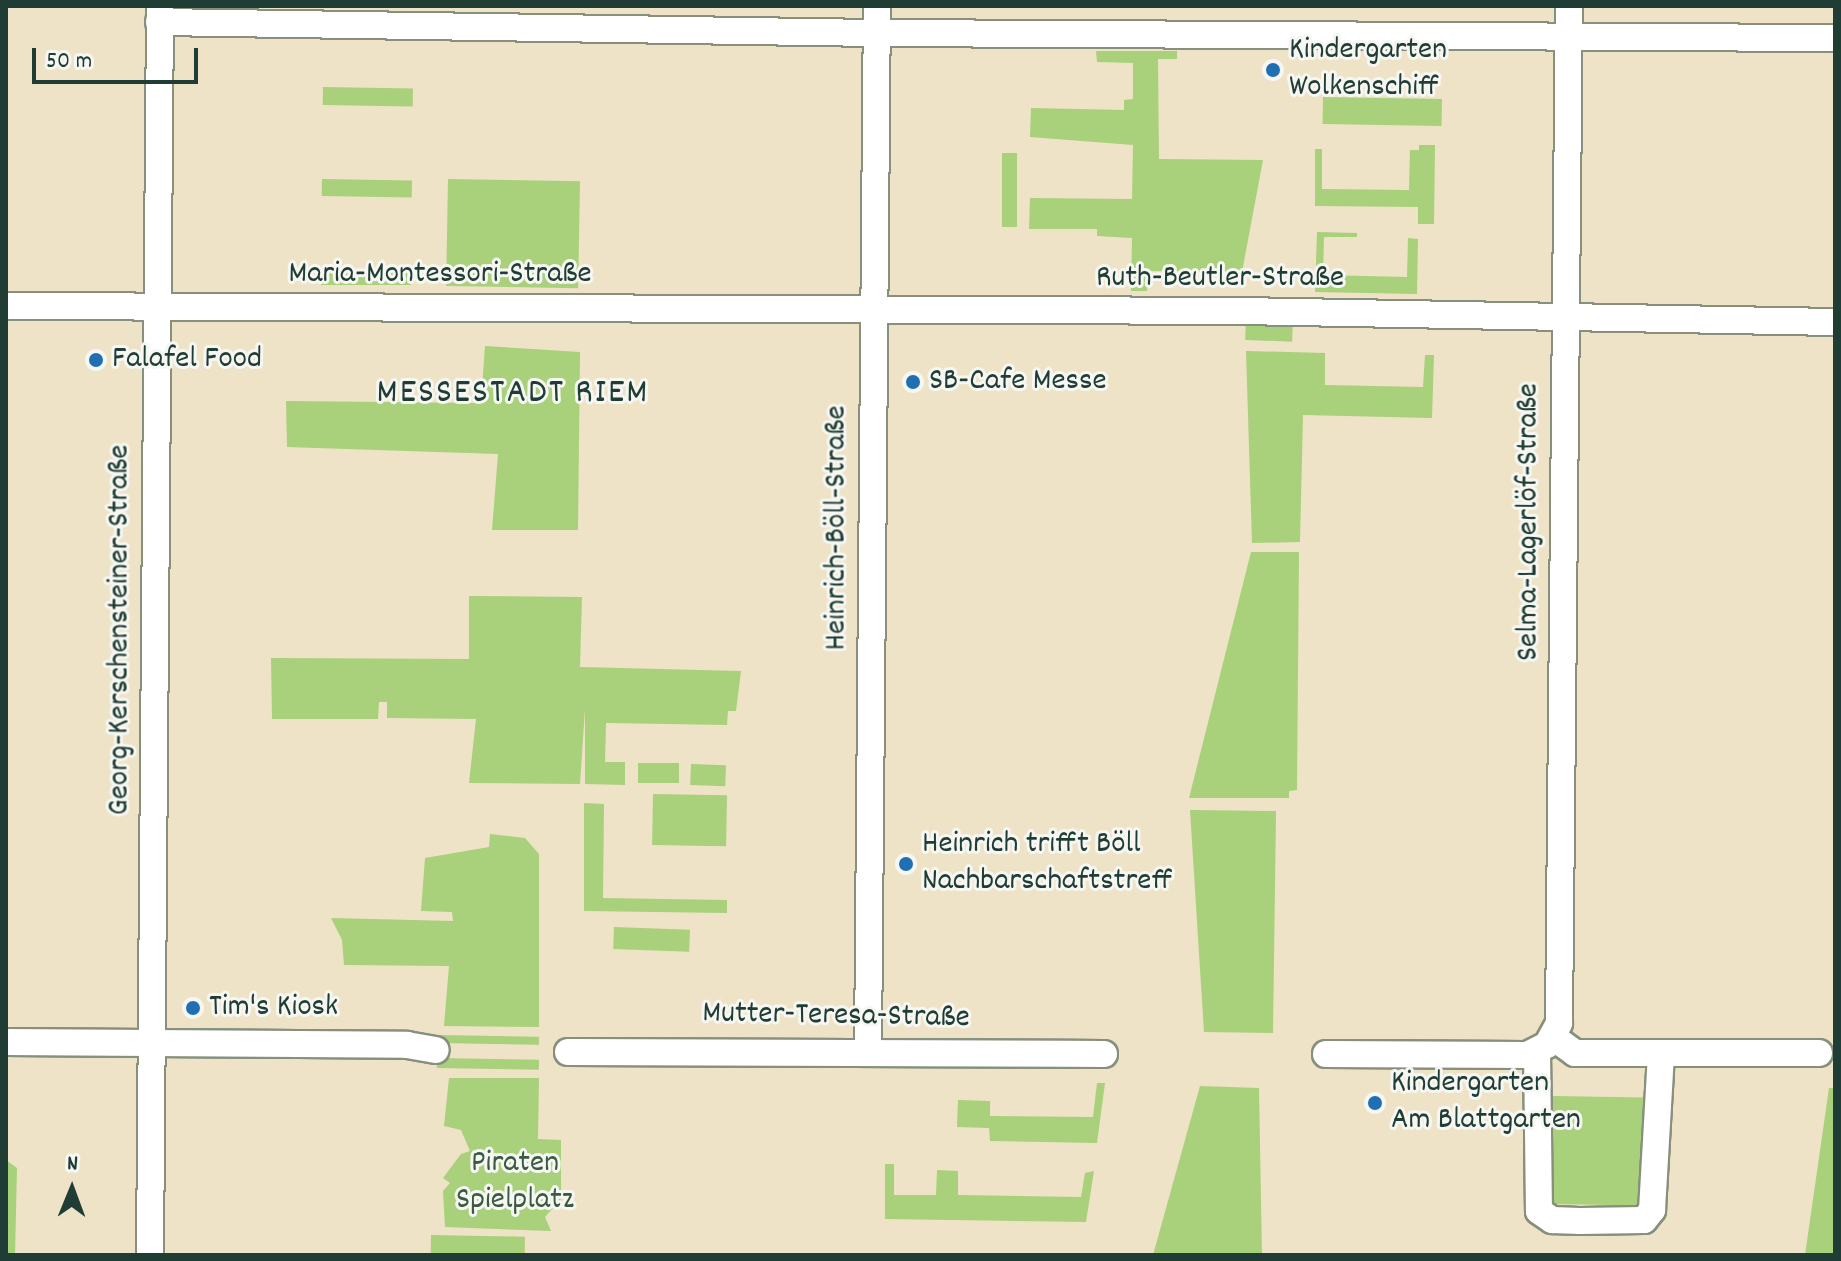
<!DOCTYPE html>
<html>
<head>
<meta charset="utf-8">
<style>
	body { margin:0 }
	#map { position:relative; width:1841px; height:1261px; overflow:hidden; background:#eee3c6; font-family:Dekko,sans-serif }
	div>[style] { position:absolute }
	.green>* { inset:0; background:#a9d07b; transform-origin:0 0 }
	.roads { filter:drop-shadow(2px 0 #86907d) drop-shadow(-2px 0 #86907d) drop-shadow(0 2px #86907d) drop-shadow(0 -2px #86907d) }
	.minor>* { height:26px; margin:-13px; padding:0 13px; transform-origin:13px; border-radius:13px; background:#fff }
	.dots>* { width:22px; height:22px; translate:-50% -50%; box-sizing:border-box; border:4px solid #f6f6f2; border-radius:50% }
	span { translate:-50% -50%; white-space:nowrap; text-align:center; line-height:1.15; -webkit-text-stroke:6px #f6f6f2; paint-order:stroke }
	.poi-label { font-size:32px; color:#1f3d34 }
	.left { translate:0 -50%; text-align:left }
	.street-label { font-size:32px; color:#1f3d34 }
	.park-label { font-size:32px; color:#3b5a42 }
	.quarter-label { font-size:36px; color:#1f3d34; letter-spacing:2px }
	.frame { position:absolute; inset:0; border:8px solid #1f3d34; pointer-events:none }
	.north { position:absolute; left:32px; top:1149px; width:80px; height:80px; -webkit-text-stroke:6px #f6f6f2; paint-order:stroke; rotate:1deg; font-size:22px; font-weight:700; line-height:32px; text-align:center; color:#1f3d34 }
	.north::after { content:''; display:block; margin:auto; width:28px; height:36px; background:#1f3d34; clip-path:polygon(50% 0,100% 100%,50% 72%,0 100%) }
	.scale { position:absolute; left:32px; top:48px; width:166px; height:36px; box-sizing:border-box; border:4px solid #1f3d34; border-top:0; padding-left:10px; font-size:24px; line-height:28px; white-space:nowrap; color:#1f3d34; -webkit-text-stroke:6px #f6f6f2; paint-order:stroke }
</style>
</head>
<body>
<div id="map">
	<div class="green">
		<i style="clip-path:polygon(1096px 51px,1177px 51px,1177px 59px,1158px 59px,1159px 159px,1263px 160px,1242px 272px,1148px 271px,1147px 291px,1131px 291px,1132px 238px,1097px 236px,1097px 229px,1029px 229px,1030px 198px,1132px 199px,1133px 145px,1030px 137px,1031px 108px,1124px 110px,1124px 100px,1133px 99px,1133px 63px,1097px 62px)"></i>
		<i style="left:323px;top:87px;width:90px;height:18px;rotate:1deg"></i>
		<i style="left:1323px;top:97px;width:119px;height:27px;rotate:1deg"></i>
		<i style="clip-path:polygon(1419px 145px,1435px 145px,1434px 224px,1418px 224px,1418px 207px,1315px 206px,1315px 149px,1322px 149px,1322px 189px,1409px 190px,1410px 150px,1419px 150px)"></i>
		<i style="left:1017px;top:153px;width:74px;height:15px;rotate:90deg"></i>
		<i style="left:322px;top:179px;width:90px;height:17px;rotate:1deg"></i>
		<i style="left:448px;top:179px;width:132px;height:107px;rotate:1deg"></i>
		<i style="clip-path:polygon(1317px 232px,1357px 233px,1357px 237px,1324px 237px,1323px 275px,1407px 277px,1408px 238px,1418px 239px,1417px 294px,1315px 292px)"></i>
		<i style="left:321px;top:270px;width:90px;height:15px"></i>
		<i style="left:1246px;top:316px;width:47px;height:24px;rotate:2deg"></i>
		<i style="clip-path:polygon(485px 346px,580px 352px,578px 530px,492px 530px,498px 454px,287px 447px,286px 401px,481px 403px)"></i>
		<i style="clip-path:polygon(1246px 351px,1325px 353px,1325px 385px,1423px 387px,1425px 355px,1434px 355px,1432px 418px,1303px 415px,1300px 542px,1252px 543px)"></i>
		<i style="clip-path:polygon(1251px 552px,1299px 552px,1297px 790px,1289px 791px,1289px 798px,1189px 798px)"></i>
		<i style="clip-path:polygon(469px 596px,582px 597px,580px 667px,741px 671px,736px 711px,728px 711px,727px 725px,606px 723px,605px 762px,625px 762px,625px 785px,585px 784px,585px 709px,580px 784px,469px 783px,476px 719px,387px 718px,387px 702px,379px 702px,378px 719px,272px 719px,271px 658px,469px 659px)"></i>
		<i style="left:638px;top:763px;width:41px;height:20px"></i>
		<i style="left:691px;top:764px;width:35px;height:21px;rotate:2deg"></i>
		<i style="left:653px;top:794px;width:74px;height:51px;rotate:1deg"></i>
		<i style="clip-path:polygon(584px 803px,604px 804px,603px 898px,727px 900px,727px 913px,584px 911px)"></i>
		<i style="clip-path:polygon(1190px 810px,1276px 811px,1273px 1033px,1204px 1032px)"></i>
		<i style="clip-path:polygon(490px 834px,525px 838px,539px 854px,539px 1027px,444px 1026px,449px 966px,344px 965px,342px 940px,331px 918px,453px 921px,452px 912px,421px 911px,425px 858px,489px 847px)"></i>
		<i style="left:614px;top:927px;width:76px;height:22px;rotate:2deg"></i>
		<i style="left:438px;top:1035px;width:101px;height:8px;rotate:1deg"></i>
		<i style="left:437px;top:1058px;width:102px;height:10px;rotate:1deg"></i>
		<i style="clip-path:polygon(449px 1078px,539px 1078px,538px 1139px,561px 1140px,561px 1199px,545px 1217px,551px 1231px,445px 1227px,443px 1191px,450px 1183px,443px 1178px,461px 1154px,470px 1151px,461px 1130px,444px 1126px)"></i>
		<i style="clip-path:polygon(1097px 1083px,1105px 1083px,1097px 1143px,990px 1141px,989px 1128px,957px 1127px,958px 1100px,990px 1101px,990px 1116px,1093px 1117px)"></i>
		<i style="clip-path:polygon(1200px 1086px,1259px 1088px,1262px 1255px,1153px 1255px)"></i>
		<i style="clip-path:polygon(1829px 1088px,1835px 1088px,1835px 1255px,1805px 1255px)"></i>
		<i style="left:1553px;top:1096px;width:91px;height:108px;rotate:1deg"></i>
		<i style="clip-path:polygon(6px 1160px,17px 1168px,15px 1255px,6px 1255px)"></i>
		<i style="clip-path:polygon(885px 1164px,894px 1164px,894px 1195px,936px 1195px,937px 1170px,958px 1171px,958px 1195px,1081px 1197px,1085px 1173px,1094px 1171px,1086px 1222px,885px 1219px)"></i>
		<i style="left:431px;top:1235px;width:94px;height:20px;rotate:1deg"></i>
	</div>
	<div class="roads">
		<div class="minor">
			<i style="left:159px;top:22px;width:717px;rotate:0.88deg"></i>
			<i style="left:876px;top:33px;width:959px;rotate:0.3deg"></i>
			<i style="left:6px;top:306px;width:1234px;rotate:0.23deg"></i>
			<i style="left:1240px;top:311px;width:595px;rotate:1.06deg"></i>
			<i style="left:1553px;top:1037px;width:27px;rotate:36deg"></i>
			<i style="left:1575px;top:1053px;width:244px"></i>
			<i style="left:6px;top:1042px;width:401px;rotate:0.4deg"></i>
			<i style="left:407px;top:1045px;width:29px;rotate:10deg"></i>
			<i style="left:868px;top:1051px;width:1045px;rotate:-89.51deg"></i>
			<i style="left:1537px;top:1051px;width:160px;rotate:89.3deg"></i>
			<i style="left:1539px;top:1211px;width:16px;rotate:35deg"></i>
			<i style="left:1552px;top:1220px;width:28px;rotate:2deg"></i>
			<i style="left:1580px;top:1221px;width:64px;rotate:-0.9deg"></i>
			<i style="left:1644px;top:1220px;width:13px;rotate:-51deg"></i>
			<i style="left:1652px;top:1210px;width:156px;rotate:-86.7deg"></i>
			<i style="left:568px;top:1052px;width:536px;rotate:0.21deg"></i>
			<i style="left:1326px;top:1054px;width:201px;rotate:0.3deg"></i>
			<i style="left:1527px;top:1055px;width:22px;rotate:-27deg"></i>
			<i style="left:1547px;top:1045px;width:25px;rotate:-61deg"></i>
			<i style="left:1559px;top:1023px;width:1017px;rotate:-89.44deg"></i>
			<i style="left:150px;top:1255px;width:1248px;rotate:-89.54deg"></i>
		</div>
	</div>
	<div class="dots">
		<i style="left:1273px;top:70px;background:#1f6fb2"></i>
		<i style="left:96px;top:360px;background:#1f6fb2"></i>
		<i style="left:913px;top:382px;background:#1f6fb2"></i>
		<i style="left:906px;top:864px;background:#1f6fb2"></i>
		<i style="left:193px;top:1008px;background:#1f6fb2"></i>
		<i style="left:1375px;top:1103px;background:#1f6fb2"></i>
	</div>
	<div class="poi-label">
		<span class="left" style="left:1289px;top:70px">Kindergarten<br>Wolkenschiff</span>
		<span class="left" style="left:112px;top:360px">Falafel Food</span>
		<span class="left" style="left:929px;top:382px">SB-Cafe Messe</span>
		<span class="left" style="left:922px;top:864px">Heinrich trifft Böll<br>Nachbarschaftstreff</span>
		<span class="left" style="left:209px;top:1008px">Tim's Kiosk</span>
		<span class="left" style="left:1391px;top:1103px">Kindergarten<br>Am Blattgarten</span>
	</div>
	<div class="street-label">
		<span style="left:440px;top:275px">Maria-Montessori-Straße</span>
		<span style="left:1220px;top:279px">Ruth-Beutler-Straße</span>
		<span style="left:1530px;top:522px;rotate:-90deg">Selma-Lagerlöf-Straße</span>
		<span style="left:838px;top:528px;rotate:-90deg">Heinrich-Böll-Straße</span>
		<span style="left:121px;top:630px;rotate:-90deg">Georg-Kerschensteiner-Straße</span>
		<span style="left:836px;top:1017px;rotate:1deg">Mutter-Teresa-Straße</span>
	</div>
	<div class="park-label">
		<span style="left:515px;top:1183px">Piraten<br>Spielplatz</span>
	</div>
	<div class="quarter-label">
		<span style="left:513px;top:395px">MESSESTADT RIEM</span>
	</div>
	<div class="frame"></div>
	<div class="north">N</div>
	<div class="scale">50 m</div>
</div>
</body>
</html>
